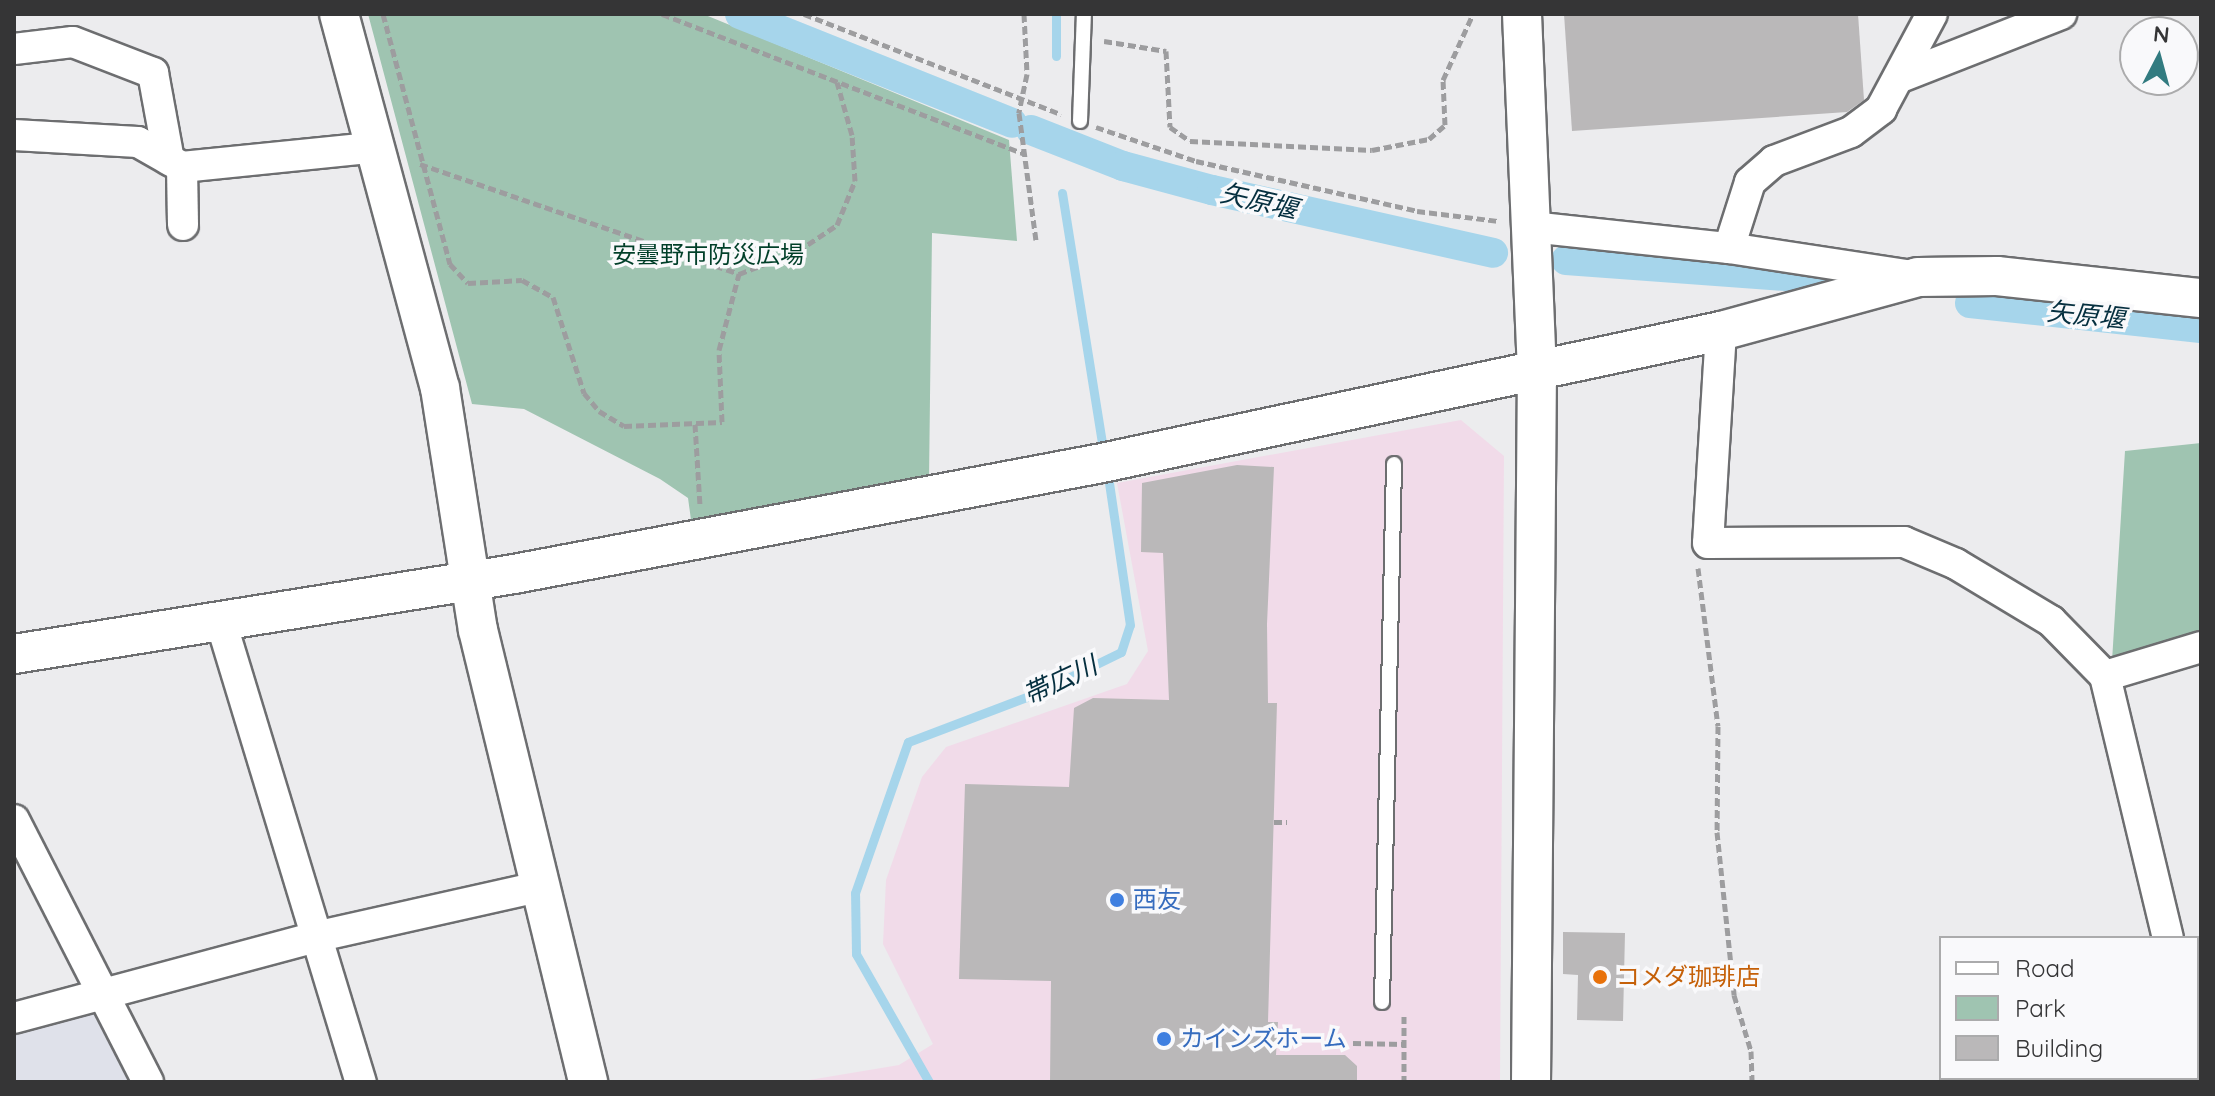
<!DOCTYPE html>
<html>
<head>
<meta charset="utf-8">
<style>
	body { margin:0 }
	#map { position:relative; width:2215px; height:1096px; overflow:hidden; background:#ececee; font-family:Quicksand,"Noto Sans JP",sans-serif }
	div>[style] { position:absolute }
	.commercial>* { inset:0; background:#f1dbe9 }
	.built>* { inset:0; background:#dfe1ea }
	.green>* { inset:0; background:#9fc4b1 }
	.stream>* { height:9px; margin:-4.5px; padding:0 4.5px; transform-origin:4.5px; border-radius:4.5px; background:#a6d5eb }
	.canal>* { height:30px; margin:-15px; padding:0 15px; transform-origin:15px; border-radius:15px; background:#a6d5eb }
	.building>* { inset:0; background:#bab8b9 }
	.path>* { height:5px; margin-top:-2.5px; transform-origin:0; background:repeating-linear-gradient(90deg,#9d9d9f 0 8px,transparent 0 12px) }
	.roads { filter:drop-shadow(2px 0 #6d6e70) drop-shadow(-2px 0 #6d6e70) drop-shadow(0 2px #6d6e70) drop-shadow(0 -2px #6d6e70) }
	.service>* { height:14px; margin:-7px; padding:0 7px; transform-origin:7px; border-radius:7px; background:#fff }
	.minor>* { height:30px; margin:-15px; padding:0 15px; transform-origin:15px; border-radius:15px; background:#fff }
	.tertiary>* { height:38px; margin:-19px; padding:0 19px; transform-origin:19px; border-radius:19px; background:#fff }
	.dots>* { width:22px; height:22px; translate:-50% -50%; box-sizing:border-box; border:4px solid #f9f9fb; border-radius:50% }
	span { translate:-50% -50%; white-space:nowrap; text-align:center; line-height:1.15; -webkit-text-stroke:7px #f9f9fb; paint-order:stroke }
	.park-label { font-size:24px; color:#013f29 }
	.shop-label { font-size:24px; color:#366cbe }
	.left { translate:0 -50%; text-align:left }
	.food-label { font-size:24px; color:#c56008 }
	.water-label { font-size:26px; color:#052f3f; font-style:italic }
	.frame { position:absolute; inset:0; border:16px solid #353536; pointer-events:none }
	.legend { position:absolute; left:1939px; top:936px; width:260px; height:144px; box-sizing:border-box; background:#f9f9fb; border:2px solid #ababac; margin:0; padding:10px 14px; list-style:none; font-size:24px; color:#353536 }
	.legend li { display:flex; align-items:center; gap:16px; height:40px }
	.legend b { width:40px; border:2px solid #ababac }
	.north { position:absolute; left:2119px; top:16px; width:80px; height:80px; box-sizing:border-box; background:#f9f9fb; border:2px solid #ababac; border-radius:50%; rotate:6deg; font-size:22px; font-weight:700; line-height:32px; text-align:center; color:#353536 }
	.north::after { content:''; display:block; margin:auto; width:28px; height:36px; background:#327b80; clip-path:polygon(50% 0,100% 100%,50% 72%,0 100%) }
</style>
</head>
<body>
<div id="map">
	<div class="commercial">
		<i style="clip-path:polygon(1461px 420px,1504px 456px,1500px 1082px,797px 1082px,899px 1065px,933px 1044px,883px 944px,886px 880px,922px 777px,946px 747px,1127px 684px,1148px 651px,1117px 483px)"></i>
	</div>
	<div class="built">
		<i style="clip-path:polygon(94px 1003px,132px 1082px,14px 1082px,14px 1024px)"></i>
	</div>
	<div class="green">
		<i style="clip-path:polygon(368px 14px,703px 14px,1009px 140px,1017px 241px,932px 233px,929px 480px,692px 527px,688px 498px,660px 479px,524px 409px,472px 404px)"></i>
		<i style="clip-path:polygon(2201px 443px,2201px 636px,2112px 661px,2125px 451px)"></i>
	</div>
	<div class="stream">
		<i style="left:1056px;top:56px;width:42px;rotate:-90deg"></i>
		<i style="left:1062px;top:193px;width:265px;rotate:80.9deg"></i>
		<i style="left:929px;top:1082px;width:147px;rotate:-119.7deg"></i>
		<i style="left:856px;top:954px;width:61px;rotate:-90.9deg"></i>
		<i style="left:855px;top:893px;width:160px;rotate:-70.7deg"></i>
		<i style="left:908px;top:742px;width:138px;rotate:-20.8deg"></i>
		<i style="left:1037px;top:693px;width:93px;rotate:-26deg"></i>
		<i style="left:1121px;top:652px;width:28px;rotate:-72deg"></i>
		<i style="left:1130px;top:625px;width:158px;rotate:-98.4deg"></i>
	</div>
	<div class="canal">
		<i style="left:740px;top:14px;width:293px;rotate:21.8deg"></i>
		<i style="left:1031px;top:130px;width:99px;rotate:21.4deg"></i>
		<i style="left:1123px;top:166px;width:92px;rotate:15.1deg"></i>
		<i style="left:1212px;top:190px;width:288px;rotate:12.6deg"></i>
		<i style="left:1566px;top:260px;width:246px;rotate:4.2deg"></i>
		<i style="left:1970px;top:303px;width:232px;rotate:6.2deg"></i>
	</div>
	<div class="building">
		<i style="clip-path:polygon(1564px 14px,1858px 14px,1864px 100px,1847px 112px,1572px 131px)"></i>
		<i style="clip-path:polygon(1237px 465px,1274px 467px,1267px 624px,1268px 703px,1277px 703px,1268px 1022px,1278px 1022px,1276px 1055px,1345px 1055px,1357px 1066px,1357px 1082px,1050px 1082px,1051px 981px,959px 979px,965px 784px,1069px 787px,1074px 708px,1093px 698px,1169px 700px,1163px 553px,1141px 552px,1142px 483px)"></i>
		<i style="clip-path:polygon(1563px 932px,1625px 933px,1623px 1021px,1577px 1020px,1578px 975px,1563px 974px)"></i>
	</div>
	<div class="path">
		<i style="left:383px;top:14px;width:259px;rotate:75deg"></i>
		<i style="left:450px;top:264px;width:26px;rotate:47deg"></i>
		<i style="left:468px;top:283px;width:54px;rotate:-3.2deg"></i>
		<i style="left:522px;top:280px;width:35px;rotate:29deg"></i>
		<i style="left:553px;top:297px;width:101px;rotate:72.1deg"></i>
		<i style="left:584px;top:393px;width:23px;rotate:50deg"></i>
		<i style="left:599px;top:411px;width:29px;rotate:31deg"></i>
		<i style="left:624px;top:426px;width:98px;rotate:-2.3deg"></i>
		<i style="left:722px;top:422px;width:72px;rotate:-92.4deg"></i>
		<i style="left:719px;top:350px;width:79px;rotate:-75.3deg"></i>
		<i style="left:662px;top:14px;width:389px;rotate:21.1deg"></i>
		<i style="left:804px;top:14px;width:276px;rotate:21.3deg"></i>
		<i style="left:1024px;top:14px;width:60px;rotate:87.1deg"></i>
		<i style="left:1027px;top:74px;width:40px;rotate:102deg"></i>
		<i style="left:1019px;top:113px;width:128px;rotate:82.4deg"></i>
		<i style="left:1104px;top:41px;width:63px;rotate:9.2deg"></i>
		<i style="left:1166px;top:51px;width:76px;rotate:87deg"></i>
		<i style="left:1170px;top:127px;width:24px;rotate:35deg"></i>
		<i style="left:1190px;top:141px;width:182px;rotate:2.8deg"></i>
		<i style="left:1372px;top:150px;width:58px;rotate:-10.9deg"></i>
		<i style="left:1429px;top:139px;width:21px;rotate:-41deg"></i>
		<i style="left:1445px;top:125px;width:45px;rotate:-92.5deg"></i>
		<i style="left:1443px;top:80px;width:72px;rotate:-65.6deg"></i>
		<i style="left:1096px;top:127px;width:106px;rotate:18.8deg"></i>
		<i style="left:1196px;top:161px;width:227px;rotate:12.7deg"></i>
		<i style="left:1417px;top:211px;width:83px;rotate:7deg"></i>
		<i style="left:420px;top:164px;width:337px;rotate:19deg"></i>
		<i style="left:739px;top:274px;width:63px;rotate:-21.3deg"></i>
		<i style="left:798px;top:251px;width:47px;rotate:-33.7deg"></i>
		<i style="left:837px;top:225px;width:48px;rotate:-67.8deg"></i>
		<i style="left:855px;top:181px;width:46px;rotate:-93.7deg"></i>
		<i style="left:852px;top:135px;width:55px;rotate:-105.8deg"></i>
		<i style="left:695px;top:424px;width:81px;rotate:86.5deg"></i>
		<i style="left:1698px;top:568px;width:159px;rotate:82.8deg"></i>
		<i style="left:1718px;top:726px;width:106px;rotate:90.5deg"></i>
		<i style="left:1717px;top:832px;width:164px;rotate:84deg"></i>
		<i style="left:1734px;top:995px;width:59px;rotate:73.1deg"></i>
		<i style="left:1751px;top:1051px;width:31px;rotate:88deg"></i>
		<i style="left:1274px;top:822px;width:13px"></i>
		<i style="left:1404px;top:1016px;width:66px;rotate:90deg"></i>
		<i style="left:1353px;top:1043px;width:51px;rotate:1.1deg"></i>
	</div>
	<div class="roads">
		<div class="service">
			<i style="left:1080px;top:121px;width:107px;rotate:-87.9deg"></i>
			<i style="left:1382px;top:1002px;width:538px;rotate:-88.72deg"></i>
		</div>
		<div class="minor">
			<i style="left:14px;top:49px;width:59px;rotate:-6.8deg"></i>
			<i style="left:73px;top:42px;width:86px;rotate:21.2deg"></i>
			<i style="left:153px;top:73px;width:88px;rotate:79.6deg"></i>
			<i style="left:1903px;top:76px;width:170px;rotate:-21.4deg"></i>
			<i style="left:14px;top:135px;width:124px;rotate:3.2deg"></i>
			<i style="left:138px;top:142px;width:51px;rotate:29.6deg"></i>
			<i style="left:182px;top:167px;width:197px;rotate:-5.8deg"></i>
			<i style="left:182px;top:167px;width:58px;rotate:89deg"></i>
			<i style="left:1531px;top:227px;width:199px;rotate:6.1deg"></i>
			<i style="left:1729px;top:248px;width:69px;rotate:-72.3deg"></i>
			<i style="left:1750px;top:182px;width:32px;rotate:-41deg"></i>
			<i style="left:1774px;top:161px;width:82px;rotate:-20.6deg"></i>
			<i style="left:1851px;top:132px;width:38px;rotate:-37deg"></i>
			<i style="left:1881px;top:109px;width:108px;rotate:-61.8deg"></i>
			<i style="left:1729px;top:248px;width:186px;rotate:8.7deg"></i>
			<i style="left:1721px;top:331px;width:212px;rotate:93.5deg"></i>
			<i style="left:1708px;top:543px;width:196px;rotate:-0.3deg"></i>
			<i style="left:1904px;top:542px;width:56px;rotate:22.9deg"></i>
			<i style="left:1956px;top:564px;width:111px;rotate:31deg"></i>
			<i style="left:2051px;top:621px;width:77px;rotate:45.5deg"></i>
			<i style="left:2105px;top:676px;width:269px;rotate:76.5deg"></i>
			<i style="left:221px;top:622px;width:481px;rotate:73.1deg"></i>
			<i style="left:2105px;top:676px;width:100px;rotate:-16.8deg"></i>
			<i style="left:14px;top:820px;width:294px;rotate:62.9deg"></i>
			<i style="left:14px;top:1018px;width:316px;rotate:-15deg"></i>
			<i style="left:319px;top:936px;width:225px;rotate:-12.6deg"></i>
			<i style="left:2196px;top:1078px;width:4px;rotate:76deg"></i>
		</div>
		<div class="tertiary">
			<i style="left:339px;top:14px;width:387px;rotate:74.9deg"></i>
			<i style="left:440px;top:388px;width:245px;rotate:81.1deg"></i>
			<i style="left:478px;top:630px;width:465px;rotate:76.3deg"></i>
			<i style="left:1522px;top:14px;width:354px;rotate:87.6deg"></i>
			<i style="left:1537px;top:368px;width:714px;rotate:90.48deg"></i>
			<i style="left:14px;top:654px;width:506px;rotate:-9.09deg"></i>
			<i style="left:514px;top:574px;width:598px;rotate:-10.69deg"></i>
			<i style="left:1102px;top:463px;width:633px;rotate:-12.04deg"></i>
			<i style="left:1721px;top:331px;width:204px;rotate:-15.3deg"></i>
			<i style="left:1918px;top:277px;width:79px;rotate:-0.7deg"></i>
			<i style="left:1997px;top:276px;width:205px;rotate:6.2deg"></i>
		</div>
	</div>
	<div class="dots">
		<i style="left:1117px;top:900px;background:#3f7fe0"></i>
		<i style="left:1600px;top:977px;background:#e8710a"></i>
		<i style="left:1164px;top:1039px;background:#3f7fe0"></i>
	</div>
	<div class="park-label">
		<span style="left:708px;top:255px">安曇野市防災広場</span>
	</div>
	<div class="shop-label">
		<span class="left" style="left:1133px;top:900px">西友</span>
		<span class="left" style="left:1180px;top:1039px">カインズホーム</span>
	</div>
	<div class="food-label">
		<span class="left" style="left:1616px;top:977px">コメダ珈琲店</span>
	</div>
	<div class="water-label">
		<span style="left:1259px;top:201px;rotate:13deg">矢原堰</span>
		<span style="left:2086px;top:315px;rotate:6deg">矢原堰</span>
		<span style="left:1060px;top:680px;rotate:-25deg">帯広川</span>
	</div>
	<div class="frame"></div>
	<ul class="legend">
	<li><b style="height:10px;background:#fff"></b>Road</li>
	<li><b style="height:22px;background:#9fc4b1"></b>Park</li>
	<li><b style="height:22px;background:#bab8b9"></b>Building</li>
	</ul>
	<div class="north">N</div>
</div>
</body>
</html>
